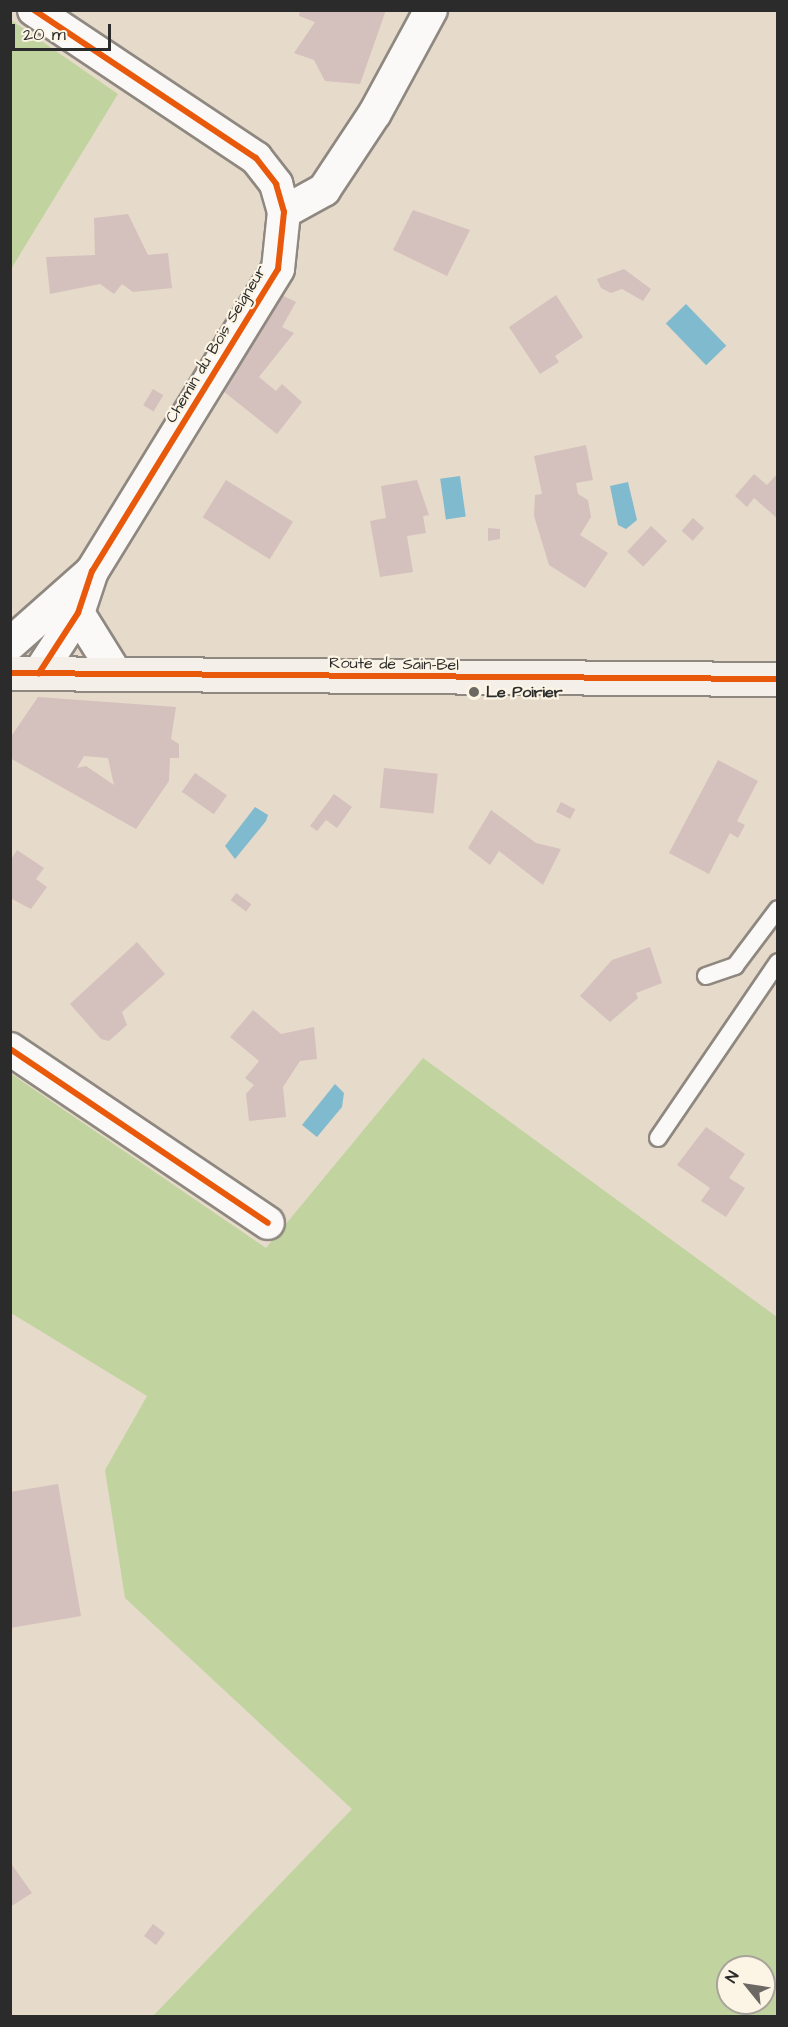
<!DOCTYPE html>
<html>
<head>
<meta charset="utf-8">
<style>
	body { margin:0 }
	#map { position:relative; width:788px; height:2027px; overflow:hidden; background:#e6daca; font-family:"Architects Daughter",sans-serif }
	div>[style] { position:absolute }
	.green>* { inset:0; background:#c1d4a0 }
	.water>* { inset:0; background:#80bacf; transform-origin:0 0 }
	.building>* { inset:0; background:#d4c0bd; transform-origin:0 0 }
	.roads { filter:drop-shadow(2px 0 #8e8880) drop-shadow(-2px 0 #8e8880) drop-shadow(0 2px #8e8880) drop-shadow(0 -2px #8e8880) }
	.lane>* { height:16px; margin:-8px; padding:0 8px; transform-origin:8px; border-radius:8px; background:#fbf9f7 }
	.street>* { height:32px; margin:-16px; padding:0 16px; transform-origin:16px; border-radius:16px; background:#fbf9f7 }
	.secondary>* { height:33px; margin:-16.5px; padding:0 16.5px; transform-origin:16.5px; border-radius:16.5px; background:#f4efe9 }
	.cycleway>* { height:6px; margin:-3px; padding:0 3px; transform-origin:3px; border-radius:3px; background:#e8590c }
	.dots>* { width:16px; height:16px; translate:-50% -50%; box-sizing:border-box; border:3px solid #fcf5e5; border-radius:50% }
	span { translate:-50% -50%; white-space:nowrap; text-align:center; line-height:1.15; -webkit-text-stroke:4.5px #fcf5e5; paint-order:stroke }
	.street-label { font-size:16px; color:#2b2b2b }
	.poi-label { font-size:16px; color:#2b2b2b; font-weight:700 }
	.left { translate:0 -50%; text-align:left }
	.frame { position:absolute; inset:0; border:12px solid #2b2b2b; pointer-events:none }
	.north { position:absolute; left:716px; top:1955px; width:60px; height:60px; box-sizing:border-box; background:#fcf5e5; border:2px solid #a8a49b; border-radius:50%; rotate:300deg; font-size:16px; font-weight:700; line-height:24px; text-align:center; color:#2b2b2b }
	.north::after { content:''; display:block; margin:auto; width:21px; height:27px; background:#6c6863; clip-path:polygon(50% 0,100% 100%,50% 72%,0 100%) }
	.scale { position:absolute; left:12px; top:24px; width:99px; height:27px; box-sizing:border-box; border:3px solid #2b2b2b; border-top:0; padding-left:8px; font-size:18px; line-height:21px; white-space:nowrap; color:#2b2b2b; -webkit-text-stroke:4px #fcf5e5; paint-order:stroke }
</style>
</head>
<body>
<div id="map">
	<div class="green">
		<i style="clip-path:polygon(11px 20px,118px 94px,11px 269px)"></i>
		<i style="clip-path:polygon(evenodd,423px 1058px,777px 1317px,777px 2016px,153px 2016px,352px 1809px,125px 1598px,105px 1470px,147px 1396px,11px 1313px,10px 1073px,266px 1248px,423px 1058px,728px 1967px,764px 1967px,764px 2003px,728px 2003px,728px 1967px)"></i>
	</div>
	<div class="water">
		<i style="left:686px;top:304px;width:58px;height:28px;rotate:46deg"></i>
		<i style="left:460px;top:476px;width:41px;height:20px;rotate:82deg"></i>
		<i style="clip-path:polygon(628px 482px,637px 520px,626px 529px,618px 525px,610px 486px)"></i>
		<i style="clip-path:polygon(255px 807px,268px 815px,266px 821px,235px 859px,225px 846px)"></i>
		<i style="clip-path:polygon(335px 1084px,344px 1093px,342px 1107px,317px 1137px,302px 1125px)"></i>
	</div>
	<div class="building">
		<i style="clip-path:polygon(300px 10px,386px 10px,360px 84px,325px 81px,314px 60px,294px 53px,315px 22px,299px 16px)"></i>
		<i style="clip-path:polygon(413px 210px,470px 230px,447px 276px,393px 250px)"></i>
		<i style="clip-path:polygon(128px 214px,148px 255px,168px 253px,172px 288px,133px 292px,122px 284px,114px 294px,100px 284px,50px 294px,46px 257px,95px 255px,94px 218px)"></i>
		<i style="clip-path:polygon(624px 269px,651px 289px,643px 301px,622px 289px,611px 293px,601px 288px,597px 279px)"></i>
		<i style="clip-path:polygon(282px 295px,296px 302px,282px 327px,294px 333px,259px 377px,276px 391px,282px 384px,302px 402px,277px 434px,223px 391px)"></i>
		<i style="clip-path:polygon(556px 295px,583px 337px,555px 356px,559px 362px,540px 374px,509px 327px)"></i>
		<i style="left:153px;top:389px;width:12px;height:19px;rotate:31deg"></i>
		<i style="clip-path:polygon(586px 445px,593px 480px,576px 483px,578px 494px,588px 500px,591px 517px,580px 535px,608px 553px,585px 588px,549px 565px,534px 516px,535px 495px,542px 494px,534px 456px)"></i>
		<i style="clip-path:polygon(778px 473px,778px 519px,754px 498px,747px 507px,735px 496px,754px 474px,767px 485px)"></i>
		<i style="left:226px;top:480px;width:79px;height:44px;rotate:32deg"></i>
		<i style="clip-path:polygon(417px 480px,429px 515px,423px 516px,426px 533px,407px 536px,413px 572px,380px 577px,370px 521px,386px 518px,381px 486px)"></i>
		<i style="left:693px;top:518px;width:15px;height:17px;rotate:42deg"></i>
		<i style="left:651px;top:526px;width:22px;height:35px;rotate:43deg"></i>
		<i style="clip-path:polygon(488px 528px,500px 529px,500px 539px,488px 541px)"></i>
		<i style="clip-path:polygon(evenodd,38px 697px,176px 707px,171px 739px,179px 744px,179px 758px,170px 758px,169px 781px,136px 829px,10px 758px,10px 738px,38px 697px,84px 756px,108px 758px,114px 785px,86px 766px,77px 768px,84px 756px)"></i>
		<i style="clip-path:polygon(718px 760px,758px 781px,737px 821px,745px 825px,738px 838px,730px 833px,709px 874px,669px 853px)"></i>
		<i style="left:384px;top:768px;width:54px;height:40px;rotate:6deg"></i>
		<i style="left:195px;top:773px;width:39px;height:23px;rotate:35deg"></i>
		<i style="clip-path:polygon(334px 794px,352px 807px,337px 828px,326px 820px,317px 831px,310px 826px)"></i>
		<i style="left:561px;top:802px;width:16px;height:11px;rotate:27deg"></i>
		<i style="clip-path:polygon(491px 810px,536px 843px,561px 849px,543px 885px,499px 851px,490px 865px,468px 848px)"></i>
		<i style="clip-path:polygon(17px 850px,44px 868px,36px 879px,47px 887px,31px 909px,10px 898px,10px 861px)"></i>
		<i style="left:236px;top:893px;width:19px;height:9px;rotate:36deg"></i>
		<i style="clip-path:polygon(137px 942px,165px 974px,122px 1012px,127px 1025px,109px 1041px,101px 1039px,70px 1004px)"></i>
		<i style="clip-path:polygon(650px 947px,662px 983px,636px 993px,638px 998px,610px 1022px,580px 996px,612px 960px)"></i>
		<i style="clip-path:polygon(253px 1010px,281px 1034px,314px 1027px,317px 1059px,300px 1061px,283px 1087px,286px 1117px,249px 1121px,246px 1094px,254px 1085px,245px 1078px,259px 1061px,230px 1037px)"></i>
		<i style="clip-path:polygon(706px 1127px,745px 1154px,729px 1178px,745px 1188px,726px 1217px,701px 1201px,710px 1188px,677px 1165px)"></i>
		<i style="clip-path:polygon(58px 1484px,81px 1616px,10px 1628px,10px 1492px)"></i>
		<i style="clip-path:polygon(10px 1862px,32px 1893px,10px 1907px)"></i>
		<i style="left:153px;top:1924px;width:15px;height:15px;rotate:37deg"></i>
	</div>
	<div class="roads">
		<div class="lane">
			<i style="left:706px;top:976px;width:31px;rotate:-19deg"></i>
			<i style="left:735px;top:966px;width:71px;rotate:-53deg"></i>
			<i style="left:658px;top:1138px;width:213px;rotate:-55.7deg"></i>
		</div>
		<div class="street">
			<i style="left:34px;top:10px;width:267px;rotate:33.7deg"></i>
			<i style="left:256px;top:158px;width:33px;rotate:52deg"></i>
			<i style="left:276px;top:184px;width:29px;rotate:74deg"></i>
			<i style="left:284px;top:212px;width:57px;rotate:96deg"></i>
			<i style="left:278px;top:269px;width:355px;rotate:121.6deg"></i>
			<i style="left:92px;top:571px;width:44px;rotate:108.4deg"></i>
			<i style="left:78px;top:613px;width:72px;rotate:123deg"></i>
			<i style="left:284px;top:212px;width:46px;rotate:-28.8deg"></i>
			<i style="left:324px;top:190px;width:92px;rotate:-56.5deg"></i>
			<i style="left:375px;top:113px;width:117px;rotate:-61.5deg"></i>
			<i style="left:78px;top:613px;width:72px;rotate:58.1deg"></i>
			<i style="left:10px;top:644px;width:106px;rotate:-41.5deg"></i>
			<i style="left:10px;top:1049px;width:311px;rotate:34deg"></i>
		</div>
		<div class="secondary">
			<i style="left:10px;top:673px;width:768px;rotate:0.45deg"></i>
		</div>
	</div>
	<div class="cycleway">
		<i style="left:34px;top:10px;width:267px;rotate:33.7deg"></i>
		<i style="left:256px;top:158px;width:33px;rotate:52deg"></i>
		<i style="left:276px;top:184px;width:29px;rotate:74deg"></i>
		<i style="left:284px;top:212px;width:57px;rotate:96deg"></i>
		<i style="left:278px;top:269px;width:355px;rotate:121.6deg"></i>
		<i style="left:92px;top:571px;width:44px;rotate:108.4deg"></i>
		<i style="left:78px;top:613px;width:72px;rotate:123deg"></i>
		<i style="left:10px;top:673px;width:768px;rotate:0.45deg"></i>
		<i style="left:10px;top:1049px;width:311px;rotate:34deg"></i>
	</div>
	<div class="dots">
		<i style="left:474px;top:692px;background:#6c6863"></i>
	</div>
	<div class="street-label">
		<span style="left:216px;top:344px;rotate:-59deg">Chemin du Bois Seigneur</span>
		<span style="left:394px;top:664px;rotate:1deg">Route de Sain-Bel</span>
	</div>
	<div class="poi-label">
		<span class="left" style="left:486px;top:692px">Le Poirier</span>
	</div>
	<div class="frame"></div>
	<div class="north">N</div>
	<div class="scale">20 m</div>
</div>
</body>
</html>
